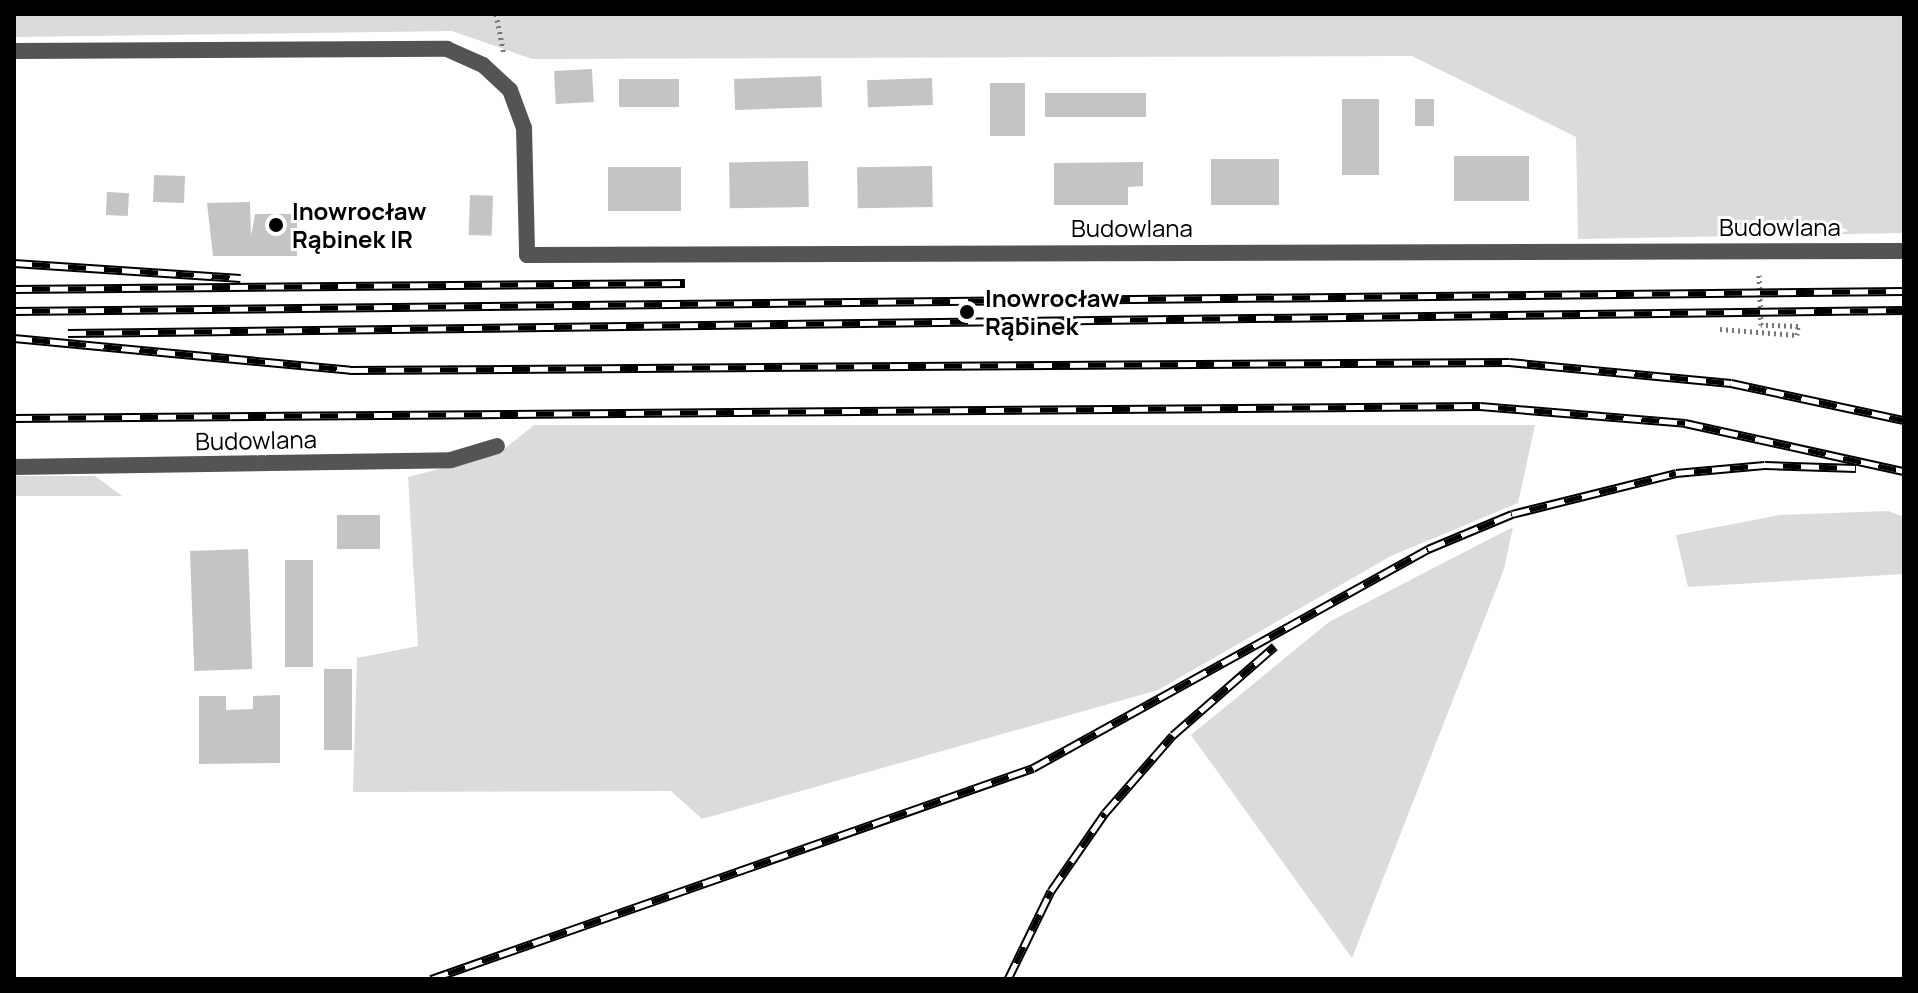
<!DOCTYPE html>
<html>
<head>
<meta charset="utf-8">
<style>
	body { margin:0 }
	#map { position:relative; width:1918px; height:993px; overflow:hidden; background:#fff; font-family:Manrope,sans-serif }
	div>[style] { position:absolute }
	.green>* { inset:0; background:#dbdbdb }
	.building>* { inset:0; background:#c4c4c4; transform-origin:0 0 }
	.path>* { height:5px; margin-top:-2.5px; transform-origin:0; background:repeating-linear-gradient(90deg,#767676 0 2px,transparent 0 6px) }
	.service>* { height:16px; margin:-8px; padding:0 8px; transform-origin:8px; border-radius:8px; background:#545454 }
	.minor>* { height:16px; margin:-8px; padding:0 8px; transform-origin:8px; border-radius:8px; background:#545454 }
	.rail>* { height:9px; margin-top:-4.5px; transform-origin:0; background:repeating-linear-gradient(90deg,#fff 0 18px,#000 0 36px); box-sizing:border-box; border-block:2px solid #000 }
	.dots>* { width:22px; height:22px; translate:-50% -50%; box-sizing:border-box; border:4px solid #fff; border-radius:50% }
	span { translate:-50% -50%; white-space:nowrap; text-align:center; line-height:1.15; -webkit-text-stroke:6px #fff; paint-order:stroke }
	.poi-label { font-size:24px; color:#000; font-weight:700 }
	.left { translate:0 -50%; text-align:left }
	.street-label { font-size:24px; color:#000 }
	.frame { position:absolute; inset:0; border:16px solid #000; pointer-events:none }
</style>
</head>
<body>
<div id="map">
	<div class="green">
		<i style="clip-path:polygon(14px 14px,1904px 14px,1904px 233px,1578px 239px,1576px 137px,1412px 56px,532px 59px,452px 31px,14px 37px)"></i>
		<i style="clip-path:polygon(534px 425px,1535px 425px,1518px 503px,1391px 556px,1158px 690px,702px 819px,671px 791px,353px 792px,357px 658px,418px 646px,408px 477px,498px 454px)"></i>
		<i style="clip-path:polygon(14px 476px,95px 476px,122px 496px,14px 496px)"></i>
		<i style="clip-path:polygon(1888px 511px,1904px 517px,1904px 574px,1688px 587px,1676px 535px,1780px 515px)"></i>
		<i style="clip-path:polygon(1513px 527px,1504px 569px,1352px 958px,1191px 735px,1329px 622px)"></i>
	</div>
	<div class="building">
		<i style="left:592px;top:69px;width:33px;height:38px;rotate:87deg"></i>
		<i style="left:821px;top:76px;width:31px;height:87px;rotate:88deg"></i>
		<i style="left:932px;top:78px;width:27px;height:65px;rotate:88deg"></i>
		<i style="left:679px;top:79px;width:28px;height:60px;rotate:90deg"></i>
		<i style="left:990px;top:83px;width:35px;height:53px"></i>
		<i style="left:1146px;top:93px;width:24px;height:101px;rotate:90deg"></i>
		<i style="left:1342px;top:99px;width:37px;height:76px"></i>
		<i style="left:1415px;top:99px;width:19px;height:27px"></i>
		<i style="left:1529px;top:156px;width:45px;height:75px;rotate:90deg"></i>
		<i style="left:1279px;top:159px;width:46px;height:68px;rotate:90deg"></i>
		<i style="left:808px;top:161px;width:46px;height:79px;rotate:89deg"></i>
		<i style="clip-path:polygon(1143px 162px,1143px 186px,1128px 187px,1128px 205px,1054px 205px,1054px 163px)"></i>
		<i style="left:932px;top:166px;width:41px;height:75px;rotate:89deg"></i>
		<i style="left:608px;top:167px;width:73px;height:44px"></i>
		<i style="left:154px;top:175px;width:31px;height:27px;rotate:2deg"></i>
		<i style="left:107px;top:192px;width:22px;height:23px;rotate:3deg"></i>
		<i style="left:470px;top:195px;width:23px;height:40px;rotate:2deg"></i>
		<i style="clip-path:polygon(250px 202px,251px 236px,255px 214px,297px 214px,297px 256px,213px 256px,207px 203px)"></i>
		<i style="left:337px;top:515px;width:43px;height:34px"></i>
		<i style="left:248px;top:549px;width:120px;height:58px;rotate:88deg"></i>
		<i style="left:285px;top:560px;width:28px;height:107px"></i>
		<i style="left:352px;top:669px;width:81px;height:28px;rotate:90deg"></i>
		<i style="clip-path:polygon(280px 695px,280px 763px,199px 764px,199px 696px,226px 696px,226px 710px,253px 709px,253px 696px)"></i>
	</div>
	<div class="path">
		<i style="left:496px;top:14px;width:41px;rotate:78.7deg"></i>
		<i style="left:1720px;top:329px;width:77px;rotate:4.5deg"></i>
		<i style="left:1797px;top:335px;width:9px;rotate:-84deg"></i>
		<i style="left:1798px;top:326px;width:37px;rotate:-178deg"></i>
		<i style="left:1761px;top:325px;width:50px;rotate:-92.3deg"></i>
	</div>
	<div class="service">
		<i style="left:14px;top:51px;width:433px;rotate:-0.3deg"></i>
		<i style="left:447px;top:49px;width:39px;rotate:24deg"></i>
		<i style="left:483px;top:65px;width:37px;rotate:43deg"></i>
		<i style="left:14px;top:467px;width:437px;rotate:-0.9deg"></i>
		<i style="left:451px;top:460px;width:48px;rotate:-16.9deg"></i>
	</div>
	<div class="minor">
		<i style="left:510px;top:90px;width:40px;rotate:69.8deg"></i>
		<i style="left:524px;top:128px;width:127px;rotate:88.6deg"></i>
		<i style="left:527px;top:255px;width:1377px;rotate:-0.17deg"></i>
	</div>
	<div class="rail">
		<i style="left:14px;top:263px;width:227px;rotate:3.8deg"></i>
		<i style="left:14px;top:289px;width:671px;rotate:-0.51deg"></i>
		<i style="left:14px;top:311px;width:1890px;rotate:-0.61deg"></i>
		<i style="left:68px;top:333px;width:1836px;rotate:-0.72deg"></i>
		<i style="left:14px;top:338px;width:338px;rotate:5.4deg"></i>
		<i style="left:350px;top:370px;width:1159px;rotate:-0.4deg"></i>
		<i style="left:1509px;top:362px;width:223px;rotate:5.4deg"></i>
		<i style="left:1731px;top:383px;width:177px;rotate:12.1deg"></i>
		<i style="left:14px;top:418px;width:1466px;rotate:-0.47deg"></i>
		<i style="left:1480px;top:406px;width:206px;rotate:4.7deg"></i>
		<i style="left:1685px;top:423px;width:224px;rotate:12.4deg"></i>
		<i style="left:431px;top:979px;width:638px;rotate:-19.32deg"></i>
		<i style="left:1033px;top:768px;width:452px;rotate:-29deg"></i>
		<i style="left:1428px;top:549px;width:91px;rotate:-22.6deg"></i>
		<i style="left:1512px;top:514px;width:169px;rotate:-14deg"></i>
		<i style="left:1676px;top:473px;width:89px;rotate:-5.1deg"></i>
		<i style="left:1765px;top:465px;width:91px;rotate:1.9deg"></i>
		<i style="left:1008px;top:979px;width:98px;rotate:-64deg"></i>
		<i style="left:1051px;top:891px;width:95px;rotate:-55.3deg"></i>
		<i style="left:1105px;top:813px;width:103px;rotate:-48.9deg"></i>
		<i style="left:1173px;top:735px;width:135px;rotate:-41.1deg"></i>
	</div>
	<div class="dots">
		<i style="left:276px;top:225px;background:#000"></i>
		<i style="left:967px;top:312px;background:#000"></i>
	</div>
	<div class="poi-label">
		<span class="left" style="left:292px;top:225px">Inowrocław<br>Rąbinek IR</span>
		<span class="left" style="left:985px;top:312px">Inowrocław<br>Rąbinek</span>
	</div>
	<div class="street-label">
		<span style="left:1780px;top:227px">Budowlana</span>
		<span style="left:1132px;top:228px">Budowlana</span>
		<span style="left:256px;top:440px;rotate:-1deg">Budowlana</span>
	</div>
	<div class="frame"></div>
</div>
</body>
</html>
